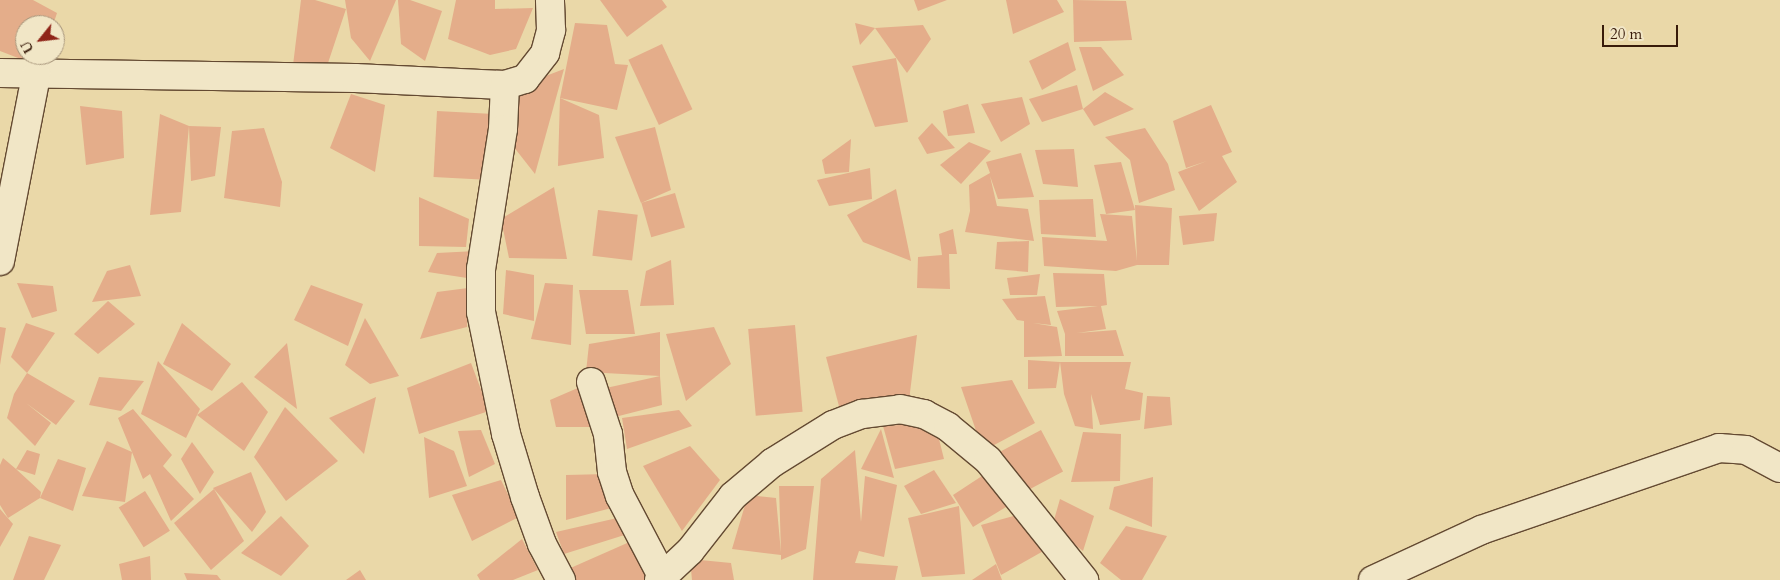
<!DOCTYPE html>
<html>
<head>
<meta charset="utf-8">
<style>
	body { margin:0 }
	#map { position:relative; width:1780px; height:580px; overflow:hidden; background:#ead8a8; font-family:Cardo,serif }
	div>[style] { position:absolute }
	.building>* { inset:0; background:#e4ad8a; transform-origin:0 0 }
	.roads { filter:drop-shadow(1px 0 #644a32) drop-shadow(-1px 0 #644a32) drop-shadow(0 1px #644a32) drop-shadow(0 -1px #644a32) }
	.street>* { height:28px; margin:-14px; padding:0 14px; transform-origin:14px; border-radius:14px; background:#f1e6c6 }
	span { translate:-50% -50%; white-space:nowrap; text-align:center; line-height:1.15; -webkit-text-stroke:4.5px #f1e6c6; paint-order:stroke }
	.north { position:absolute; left:15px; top:15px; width:50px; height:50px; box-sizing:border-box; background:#f1e6c6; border:1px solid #a7957b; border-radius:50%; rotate:241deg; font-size:14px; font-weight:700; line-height:20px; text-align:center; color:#381b0a }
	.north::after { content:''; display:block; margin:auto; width:18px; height:22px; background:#8f2418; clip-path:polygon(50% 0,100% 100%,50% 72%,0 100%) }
	.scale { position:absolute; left:1602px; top:25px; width:76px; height:22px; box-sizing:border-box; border:2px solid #381b0a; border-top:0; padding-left:6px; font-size:15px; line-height:18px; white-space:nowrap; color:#381b0a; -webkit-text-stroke:4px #f1e6c6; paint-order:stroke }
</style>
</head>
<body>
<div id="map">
	<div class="building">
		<i style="clip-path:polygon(0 0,33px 0,57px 13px,53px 25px,25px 25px,25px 55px,43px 55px,39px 66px,0 51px)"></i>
		<i style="clip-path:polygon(301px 0,315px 0,346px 9px,328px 63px,293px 65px)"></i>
		<i style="clip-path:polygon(345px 0,396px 0,370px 61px,351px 38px)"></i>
		<i style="clip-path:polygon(398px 0,410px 0,442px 11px,425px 61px,401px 44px)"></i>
		<i style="clip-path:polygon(456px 0,495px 0,495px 9px,533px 8px,516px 49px,490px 55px,448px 39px)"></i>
		<i style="clip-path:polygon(600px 0,662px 0,667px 7px,627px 37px)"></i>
		<i style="clip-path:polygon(914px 0,947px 0,918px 11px)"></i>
		<i style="clip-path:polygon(1006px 0,1057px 0,1064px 12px,1013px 34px)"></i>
		<i style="clip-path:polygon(1073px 0,1126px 1px,1132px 40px,1074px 42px)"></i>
		<i style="clip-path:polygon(575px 23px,607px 25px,615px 64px,628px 65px,617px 110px,560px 98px)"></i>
		<i style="clip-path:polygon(855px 23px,875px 28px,860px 45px)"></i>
		<i style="clip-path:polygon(923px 25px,931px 39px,907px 73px,875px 28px)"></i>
		<i style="clip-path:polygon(1068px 42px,1076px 70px,1042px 90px,1029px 61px)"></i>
		<i style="left:662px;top:44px;width:72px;height:37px;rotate:65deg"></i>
		<i style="clip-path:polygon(1079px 47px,1101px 47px,1124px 75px,1093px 91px)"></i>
		<i style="clip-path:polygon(896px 58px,908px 122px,875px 127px,852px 66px)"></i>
		<i style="clip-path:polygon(564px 69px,535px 174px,513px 146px,517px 87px)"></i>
		<i style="clip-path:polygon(1077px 85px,1083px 109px,1042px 122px,1029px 99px)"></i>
		<i style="clip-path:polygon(1105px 92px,1134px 109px,1094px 126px,1083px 109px)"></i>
		<i style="clip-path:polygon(351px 94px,385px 105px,375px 172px,330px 148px)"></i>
		<i style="clip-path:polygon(1022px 97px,1030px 124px,1001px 142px,981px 104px)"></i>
		<i style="clip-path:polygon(560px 98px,599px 115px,604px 158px,558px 166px)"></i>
		<i style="clip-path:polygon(968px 104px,975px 133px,948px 136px,943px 111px)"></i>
		<i style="clip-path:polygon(1211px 105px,1232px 152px,1222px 156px,1237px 182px,1199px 211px,1178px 172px,1207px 161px,1186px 168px,1173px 121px)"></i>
		<i style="clip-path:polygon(80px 106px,122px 111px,124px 158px,86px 165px)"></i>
		<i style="left:437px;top:111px;width:52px;height:66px;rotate:3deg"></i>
		<i style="clip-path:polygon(160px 114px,189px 126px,181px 212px,150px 215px)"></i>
		<i style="clip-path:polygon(932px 123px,955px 148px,927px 154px,918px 138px)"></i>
		<i style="clip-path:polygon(189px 126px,221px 127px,215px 176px,191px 181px)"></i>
		<i style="clip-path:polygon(655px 127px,671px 190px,641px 203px,615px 137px)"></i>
		<i style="clip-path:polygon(264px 128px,282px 182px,280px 207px,224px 198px,232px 131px)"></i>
		<i style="clip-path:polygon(1145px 128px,1168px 164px,1175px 190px,1139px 203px,1130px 160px,1105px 137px)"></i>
		<i style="clip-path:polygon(851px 139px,849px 172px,825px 174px,822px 160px)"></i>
		<i style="clip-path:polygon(969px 142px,991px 151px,961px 184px,940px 165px)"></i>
		<i style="clip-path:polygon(1074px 149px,1078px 187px,1043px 184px,1035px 150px)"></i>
		<i style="clip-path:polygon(1021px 153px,1034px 197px,998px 199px,990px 176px,997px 206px,1028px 209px,1034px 241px,965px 232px,970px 211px,969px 185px,990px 173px,986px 162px)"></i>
		<i style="clip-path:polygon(1121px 162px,1135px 210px,1106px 214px,1094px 165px)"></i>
		<i style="clip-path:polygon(870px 168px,872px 199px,829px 206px,817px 180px)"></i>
		<i style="clip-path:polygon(554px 187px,567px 259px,509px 258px,501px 219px)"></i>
		<i style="clip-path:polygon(896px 189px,911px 261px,863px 242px,847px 215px)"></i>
		<i style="left:675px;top:193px;width:36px;height:35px;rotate:74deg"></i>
		<i style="clip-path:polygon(419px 197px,469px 219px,466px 247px,419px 246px)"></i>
		<i style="clip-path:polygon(1093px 199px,1096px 237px,1041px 234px,1039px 200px)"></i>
		<i style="clip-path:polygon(1135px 205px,1172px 208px,1169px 265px,1137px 265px,1116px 271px,1044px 266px,1042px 237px,1107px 241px,1100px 214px,1132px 216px,1137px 261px)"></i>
		<i style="left:598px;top:210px;width:40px;height:46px;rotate:7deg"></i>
		<i style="clip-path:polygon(1217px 213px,1214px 241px,1183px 245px,1179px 216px)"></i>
		<i style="clip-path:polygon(953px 229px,957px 254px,949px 254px,950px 289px,917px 288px,918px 257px,942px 255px,939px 234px)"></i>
		<i style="clip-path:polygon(1029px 241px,1028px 272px,995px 269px,997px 242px)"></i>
		<i style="clip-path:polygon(476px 251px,467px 278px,428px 272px,437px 253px)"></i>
		<i style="clip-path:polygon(671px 260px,674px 305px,640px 306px,646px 271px)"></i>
		<i style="clip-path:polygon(130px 265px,141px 296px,92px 302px,107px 271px)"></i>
		<i style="clip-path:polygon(506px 270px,534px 275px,534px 321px,503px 314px)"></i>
		<i style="clip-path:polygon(1053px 273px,1104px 274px,1107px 305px,1101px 306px,1106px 329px,1077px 333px,1116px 330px,1124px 356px,1065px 356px,1065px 334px,1057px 311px,1098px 306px,1056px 307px)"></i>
		<i style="clip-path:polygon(1040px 274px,1037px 295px,1010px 295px,1007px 278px)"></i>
		<i style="clip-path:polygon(17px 283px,53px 286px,57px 311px,32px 318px)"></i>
		<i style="clip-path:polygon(545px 283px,573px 285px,571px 345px,531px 339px)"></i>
		<i style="clip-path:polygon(311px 285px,363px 304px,348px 346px,294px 320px)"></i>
		<i style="clip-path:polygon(468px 288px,467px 327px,420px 339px,437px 292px)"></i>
		<i style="clip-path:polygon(579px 290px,628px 290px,635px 334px,586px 334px)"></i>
		<i style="clip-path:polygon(1045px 296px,1051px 325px,1033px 323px,1057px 327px,1062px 356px,1024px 357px,1024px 321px,1017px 320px,1002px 299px)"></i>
		<i style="clip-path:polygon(108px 301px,135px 324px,98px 354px,74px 334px)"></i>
		<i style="clip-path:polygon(365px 318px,399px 376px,370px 384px,345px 365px)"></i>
		<i style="clip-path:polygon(26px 323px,55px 333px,27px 373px,11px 357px)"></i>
		<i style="clip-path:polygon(182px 323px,231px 364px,212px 391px,163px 364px)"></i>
		<i style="left:795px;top:325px;width:87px;height:47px;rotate:85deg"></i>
		<i style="left:0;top:327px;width:6px;height:47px;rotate:9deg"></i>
		<i style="clip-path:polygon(714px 327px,731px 364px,686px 401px,666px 334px)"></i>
		<i style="clip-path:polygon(660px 332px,660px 376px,586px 372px,589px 344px)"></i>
		<i style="clip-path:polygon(917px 335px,909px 401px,840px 410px,826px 357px)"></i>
		<i style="clip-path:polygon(287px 343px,297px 409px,254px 377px)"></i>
		<i style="clip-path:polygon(1028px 360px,1060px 362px,1056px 388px,1028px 389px)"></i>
		<i style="clip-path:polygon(158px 361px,200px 409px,186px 438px,141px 414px)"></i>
		<i style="clip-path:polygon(1060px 362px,1131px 362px,1125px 389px,1143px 393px,1140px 420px,1100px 425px,1091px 394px,1093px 429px,1075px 426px,1064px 394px)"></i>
		<i style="clip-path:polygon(471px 363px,489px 411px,419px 434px,407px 388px)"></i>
		<i style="clip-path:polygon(27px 373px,75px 401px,56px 425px,26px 403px,51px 423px,35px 446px,7px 418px,14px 394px)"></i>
		<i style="clip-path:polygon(660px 376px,662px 405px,607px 419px,597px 390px)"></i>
		<i style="clip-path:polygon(99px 377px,144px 381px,121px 411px,89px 405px)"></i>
		<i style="clip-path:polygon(1012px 380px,1035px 423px,983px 451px,961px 387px)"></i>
		<i style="clip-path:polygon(242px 382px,268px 412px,244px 451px,197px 415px)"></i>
		<i style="clip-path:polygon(587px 384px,596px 427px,556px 427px,550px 400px)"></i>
		<i style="clip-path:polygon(1147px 396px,1170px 397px,1172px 425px,1144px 429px)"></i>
		<i style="clip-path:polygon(376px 397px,364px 454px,329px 418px)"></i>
		<i style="clip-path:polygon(285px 407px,338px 461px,286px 501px,254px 457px)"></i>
		<i style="clip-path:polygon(133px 409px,172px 455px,163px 466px,194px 499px,171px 521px,150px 474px,143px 479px,118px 418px)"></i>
		<i style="clip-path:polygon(679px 410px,692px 426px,627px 449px,622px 418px)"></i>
		<i style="clip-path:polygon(935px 423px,944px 459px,895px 469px,883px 426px)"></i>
		<i style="clip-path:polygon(881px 429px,894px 478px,861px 469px)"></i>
		<i style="clip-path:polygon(481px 430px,495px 464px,469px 477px,458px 431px)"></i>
		<i style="left:1041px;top:430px;width:47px;height:48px;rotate:62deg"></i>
		<i style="clip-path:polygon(1083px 432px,1121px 434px,1120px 481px,1071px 482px)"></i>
		<i style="clip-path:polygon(424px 437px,454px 451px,467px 486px,429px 498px)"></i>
		<i style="clip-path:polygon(107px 441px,132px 452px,125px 502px,82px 496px)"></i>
		<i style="clip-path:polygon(192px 442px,214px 472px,200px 494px,181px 459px)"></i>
		<i style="clip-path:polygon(690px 446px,720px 480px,682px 531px,643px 466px)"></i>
		<i style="clip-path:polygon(27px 450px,40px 454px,35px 475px,16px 469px,41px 492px,40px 498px,8px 518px,0 505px,0 465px,3px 458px,16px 469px)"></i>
		<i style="clip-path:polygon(855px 450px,861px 522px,865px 476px,897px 485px,884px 557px,859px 551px,855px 563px,898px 566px,895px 580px,813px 580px,821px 479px)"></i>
		<i style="clip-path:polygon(58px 459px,86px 468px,73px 511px,40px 498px)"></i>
		<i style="clip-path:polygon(934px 470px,956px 503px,921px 514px,904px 486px)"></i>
		<i style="clip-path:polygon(251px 472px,266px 512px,252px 532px,213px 488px)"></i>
		<i style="clip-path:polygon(607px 474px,619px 506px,566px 520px,566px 475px)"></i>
		<i style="clip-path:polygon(982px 476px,1011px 504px,973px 527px,953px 495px)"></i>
		<i style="clip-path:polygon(1153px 477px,1152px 527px,1109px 509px,1114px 487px)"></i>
		<i style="clip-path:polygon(501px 480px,519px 517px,472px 541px,452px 495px)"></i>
		<i style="clip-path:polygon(779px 486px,814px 486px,806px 549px,781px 560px,781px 555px,732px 549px,748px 495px,776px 498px,781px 553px)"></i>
		<i style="clip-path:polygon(214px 489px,244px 541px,211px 570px,174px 523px)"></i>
		<i style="left:145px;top:491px;width:47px;height:31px;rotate:58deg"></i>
		<i style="clip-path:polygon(1060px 499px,1094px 516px,1083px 551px,1052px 527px)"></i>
		<i style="clip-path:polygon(959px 506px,965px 574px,922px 577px,908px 518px)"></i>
		<i style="clip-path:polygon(0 509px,13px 524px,0 547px)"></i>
		<i style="clip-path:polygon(1028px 512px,1054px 545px,1001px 575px,981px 525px)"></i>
		<i style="clip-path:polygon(281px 516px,309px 546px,281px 576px,241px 553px)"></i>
		<i style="clip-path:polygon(626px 516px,634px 532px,564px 554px,556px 532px)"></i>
		<i style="clip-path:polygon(1126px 526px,1167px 536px,1142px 580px,1121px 580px,1100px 563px)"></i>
		<i style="clip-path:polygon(29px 536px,61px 545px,44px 580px,13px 580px)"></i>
		<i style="clip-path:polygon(522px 539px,538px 570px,513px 580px,480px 580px,477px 575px)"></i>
		<i style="clip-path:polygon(634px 540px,652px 575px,644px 580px,571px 580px,566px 570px)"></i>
		<i style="clip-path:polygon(150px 556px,151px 580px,122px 580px,119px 564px)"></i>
		<i style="clip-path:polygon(690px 559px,731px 563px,734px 580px,692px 580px)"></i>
		<i style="clip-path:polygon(996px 564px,1002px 580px,972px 580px)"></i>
		<i style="clip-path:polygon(360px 570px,366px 580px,346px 580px)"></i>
		<i style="clip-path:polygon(184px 573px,217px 575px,221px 580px,187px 580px)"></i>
	</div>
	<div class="roads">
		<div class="street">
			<i style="left:0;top:73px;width:355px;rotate:0.8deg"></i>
			<i style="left:355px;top:78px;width:150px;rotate:2.7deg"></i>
			<i style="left:505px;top:85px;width:21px;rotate:-17deg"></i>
			<i style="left:525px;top:79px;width:33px;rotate:-52deg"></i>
			<i style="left:545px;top:53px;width:24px;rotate:-75deg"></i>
			<i style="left:551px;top:30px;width:30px;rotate:-92deg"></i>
			<i style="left:505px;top:85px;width:44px;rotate:92.6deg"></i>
			<i style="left:503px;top:129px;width:142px;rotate:98.9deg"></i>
			<i style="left:481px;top:269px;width:43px;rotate:90deg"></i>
			<i style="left:481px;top:312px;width:125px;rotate:78.4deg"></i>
			<i style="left:506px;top:434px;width:66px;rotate:73.2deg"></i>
			<i style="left:525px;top:497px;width:50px;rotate:70.1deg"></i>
			<i style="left:542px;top:544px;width:41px;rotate:62.2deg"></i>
			<i style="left:0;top:261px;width:189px;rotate:-79deg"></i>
			<i style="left:591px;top:382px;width:55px;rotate:71.9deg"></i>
			<i style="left:608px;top:434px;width:38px;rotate:84deg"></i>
			<i style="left:612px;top:472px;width:25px;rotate:72deg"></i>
			<i style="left:620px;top:496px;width:93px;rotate:62.3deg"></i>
			<i style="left:659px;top:580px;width:42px;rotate:-43.1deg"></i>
			<i style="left:690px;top:551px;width:70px;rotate:-52deg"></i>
			<i style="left:733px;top:496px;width:51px;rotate:-40.2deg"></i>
			<i style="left:772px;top:463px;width:72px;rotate:-31.9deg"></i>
			<i style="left:833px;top:425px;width:31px;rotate:-21deg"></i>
			<i style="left:862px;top:414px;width:38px;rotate:-7deg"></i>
			<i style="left:900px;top:409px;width:25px;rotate:12deg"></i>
			<i style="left:924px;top:414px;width:27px;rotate:28deg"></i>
			<i style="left:948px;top:427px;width:52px;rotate:39.5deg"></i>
			<i style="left:988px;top:460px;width:154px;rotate:51.3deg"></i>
			<i style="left:1373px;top:580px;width:119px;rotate:-24.8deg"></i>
			<i style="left:1481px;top:530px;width:252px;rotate:-19deg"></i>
			<i style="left:1719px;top:448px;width:27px;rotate:4deg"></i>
			<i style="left:1746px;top:450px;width:38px;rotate:28deg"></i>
		</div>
	</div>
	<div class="north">U</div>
	<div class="scale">20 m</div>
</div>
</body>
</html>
